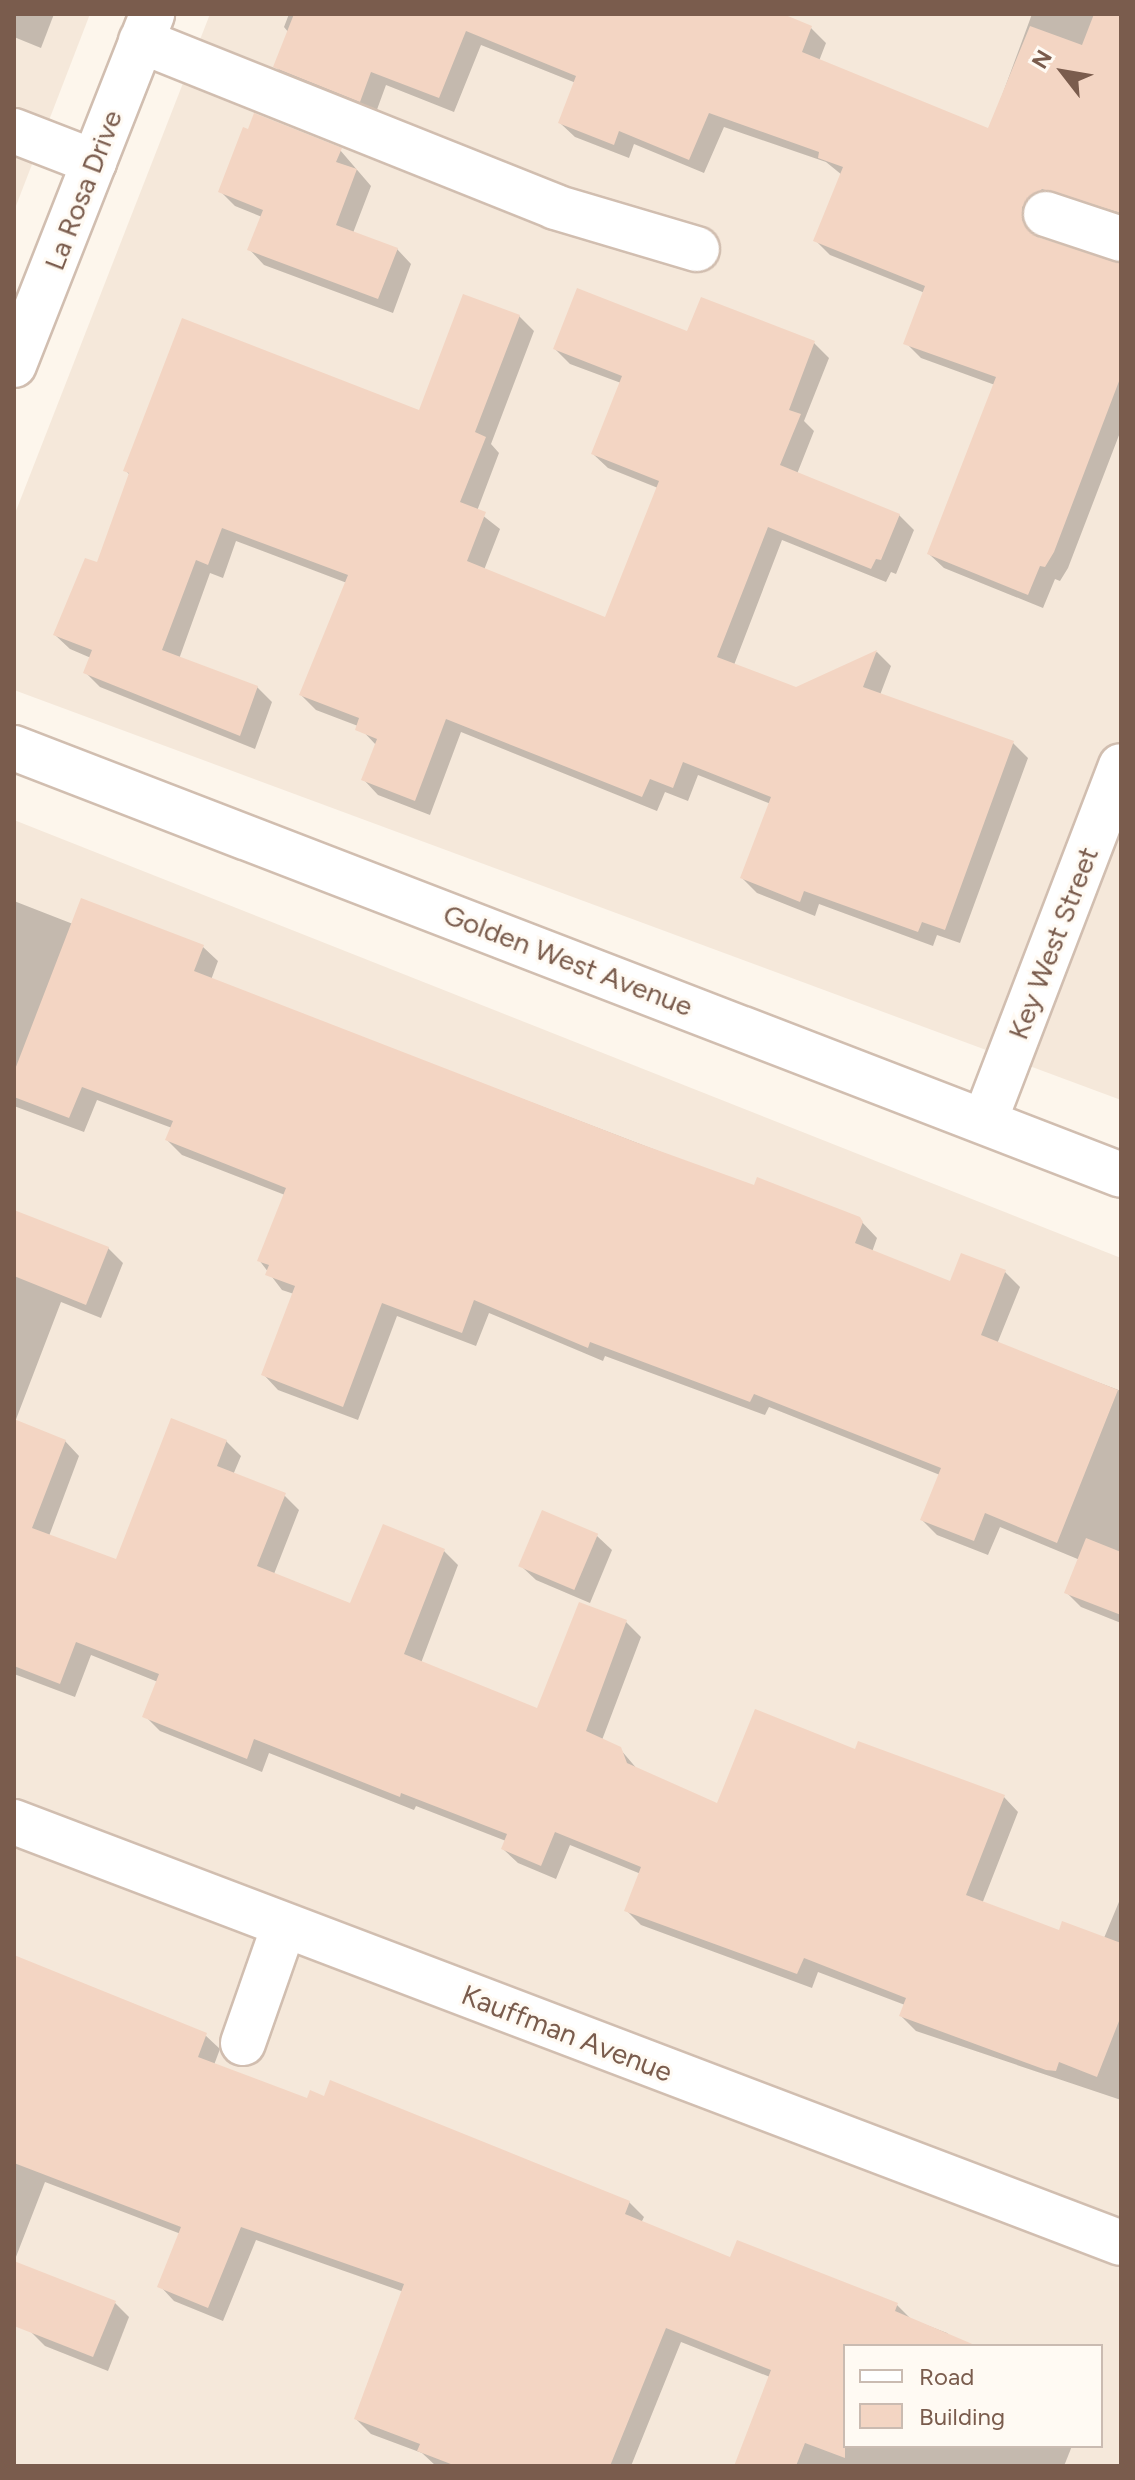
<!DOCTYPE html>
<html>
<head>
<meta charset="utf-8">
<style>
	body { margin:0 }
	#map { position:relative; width:1135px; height:2480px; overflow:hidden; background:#fdf6ec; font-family:Figtree,sans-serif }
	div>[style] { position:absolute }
	.residential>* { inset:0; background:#f5e8da }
	.shadow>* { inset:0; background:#0003 }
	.building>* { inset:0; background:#f3d5c3; transform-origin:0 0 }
	.roads { filter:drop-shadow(2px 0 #d1beb0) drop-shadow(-2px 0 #d1beb0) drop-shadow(0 2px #d1beb0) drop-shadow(0 -2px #d1beb0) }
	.minor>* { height:44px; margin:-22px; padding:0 22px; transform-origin:22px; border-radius:22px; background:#fff }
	span { translate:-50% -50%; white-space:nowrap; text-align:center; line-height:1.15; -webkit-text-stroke:6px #fffaf3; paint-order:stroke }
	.street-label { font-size:28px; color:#7a5c4d }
	.frame { position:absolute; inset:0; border:16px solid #7a5c4d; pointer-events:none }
	.legend { position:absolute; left:843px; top:2344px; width:260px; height:104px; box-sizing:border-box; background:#fffaf3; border:2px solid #cabbb1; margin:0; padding:10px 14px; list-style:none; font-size:24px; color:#7a5c4d }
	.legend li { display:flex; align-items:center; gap:16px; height:40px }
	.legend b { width:40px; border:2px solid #cabbb1 }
	.north { position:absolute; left:1023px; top:32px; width:80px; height:80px; -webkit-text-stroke:6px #fffaf3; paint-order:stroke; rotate:301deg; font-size:22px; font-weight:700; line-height:32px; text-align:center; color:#7a5c4d }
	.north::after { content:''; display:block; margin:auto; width:28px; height:36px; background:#7a5c4d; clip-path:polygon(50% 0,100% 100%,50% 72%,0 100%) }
</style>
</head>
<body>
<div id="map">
	<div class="residential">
		<i style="clip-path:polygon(14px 14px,90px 14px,14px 211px)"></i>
		<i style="clip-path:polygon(210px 14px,1121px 14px,1121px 1100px,14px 690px,14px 516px)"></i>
		<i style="clip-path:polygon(evenodd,14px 820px,1121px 1258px,1121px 2466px,14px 2466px,14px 820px,845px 2346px,1101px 2346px,1101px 2446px,845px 2446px,845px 2346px)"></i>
	</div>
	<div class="shadow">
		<i style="clip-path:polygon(14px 14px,54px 14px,41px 48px,14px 37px)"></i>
		<i style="clip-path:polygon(289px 14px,777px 14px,811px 28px,826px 43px,819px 61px,989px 131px,1032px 14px,1121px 14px,1121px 221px,1036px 222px,1039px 240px,1121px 263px,1121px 430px,1068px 568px,1060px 581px,1055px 579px,1043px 608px,944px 568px,929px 554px,995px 385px,921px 358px,906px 343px,925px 293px,830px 255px,815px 240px,842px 175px,826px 162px,724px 127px,704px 173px,634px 144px,629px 158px,575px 137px,560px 123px,576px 83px,481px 45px,454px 112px,386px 85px,375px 115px,290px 81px,275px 66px,289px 33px,284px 27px)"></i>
		<i style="clip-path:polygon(340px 150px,371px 186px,353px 233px,397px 249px,411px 264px,393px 313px,264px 265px,250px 250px,262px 217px,235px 206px,221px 192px)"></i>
		<i style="clip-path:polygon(519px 316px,534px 331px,491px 444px,499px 453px,477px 511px,500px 529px,484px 570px,606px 620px,658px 488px,608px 468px,593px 454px,621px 383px,570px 364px,555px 349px,688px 334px,814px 343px,829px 358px,804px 421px,814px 431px,797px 474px,899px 515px,914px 530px,896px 574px,891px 572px,886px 582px,782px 540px,734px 665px,796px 689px,877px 652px,891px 666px,880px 695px,1013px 743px,1028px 758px,960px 943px,937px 935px,933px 946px,819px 904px,815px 916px,757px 893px,742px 878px,771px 804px,698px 775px,688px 801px,665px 792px,657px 811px,461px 732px,430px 815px,378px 795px,364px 780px,377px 746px,358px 726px,316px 710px,301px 695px,347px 583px,236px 541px,223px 578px,210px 573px,179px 659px,257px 687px,272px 702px,255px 749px,100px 687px,85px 672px,91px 658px,70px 649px,55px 635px,98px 565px,130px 475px,125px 470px,420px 413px)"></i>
		<i style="clip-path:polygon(14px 901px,73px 924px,203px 947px,218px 961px,211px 980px,755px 1188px,859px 1219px,877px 1238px,872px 1252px,951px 1284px,962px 1255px,1005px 1272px,1020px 1287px,997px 1344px,1121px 1391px,1121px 1623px,1081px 1607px,1066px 1592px,1080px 1560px,1000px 1527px,988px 1555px,937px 1535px,922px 1520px,940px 1475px,769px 1407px,765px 1415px,605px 1356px,603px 1361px,489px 1313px,476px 1346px,397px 1316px,358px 1420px,278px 1390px,264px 1375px,294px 1294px,282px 1290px,259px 1260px,285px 1195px,182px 1155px,167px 1140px,172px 1128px,97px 1100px,84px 1132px,14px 1106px)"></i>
		<i style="clip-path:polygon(14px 1229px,108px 1248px,123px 1263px,101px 1318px,61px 1302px,15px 1422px,65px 1441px,79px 1456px,49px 1536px,117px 1562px,226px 1441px,241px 1456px,233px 1475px,284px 1495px,299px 1510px,274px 1574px,352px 1606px,444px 1551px,458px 1565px,421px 1663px,538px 1710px,626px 1622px,641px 1637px,602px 1740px,620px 1749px,638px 1770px,718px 1805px,856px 1751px,1004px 1797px,1018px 1812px,982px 1904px,1060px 1933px,1104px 1938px,1121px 1897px,1121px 2100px,916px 2031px,901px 2016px,905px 2005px,818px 1972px,812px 1988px,641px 1925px,626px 1910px,641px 1874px,570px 1845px,556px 1879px,518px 1863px,503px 1849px,506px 1841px,416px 1806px,414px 1810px,269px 1753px,262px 1772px,160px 1731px,145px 1716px,158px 1682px,91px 1655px,75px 1697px,14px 1674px)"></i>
		<i style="clip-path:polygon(597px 1536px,612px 1550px,590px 1603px,536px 1580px,521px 1566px)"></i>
		<i style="clip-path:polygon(14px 1957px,205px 2035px,220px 2049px,214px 2065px,308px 2100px,629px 2202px,644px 2217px,641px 2223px,732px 2260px,897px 2305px,911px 2319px,947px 2333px,960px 2346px,845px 2346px,845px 2446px,1072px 2446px,1064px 2466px,736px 2466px,770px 2377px,681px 2342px,631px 2466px,436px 2466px,422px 2453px,371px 2434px,356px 2419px,404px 2292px,256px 2240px,223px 2321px,174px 2301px,160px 2286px,181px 2234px,45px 2182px,14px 2262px)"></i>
		<i style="clip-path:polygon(114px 2302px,129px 2317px,108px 2371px,45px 2346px,30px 2331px)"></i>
	</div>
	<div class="building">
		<i style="clip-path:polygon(294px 14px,783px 14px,812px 26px,802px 52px,988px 128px,1030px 26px,1082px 45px,1094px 14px,1121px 14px,1121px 213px,1042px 189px,1022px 207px,1022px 220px,1037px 237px,1121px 263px,1121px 376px,1054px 552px,1045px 567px,1040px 566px,1028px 595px,927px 554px,996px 377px,903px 344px,925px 286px,813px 241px,843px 167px,818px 158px,819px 152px,709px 113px,689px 160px,619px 131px,614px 145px,558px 123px,576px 76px,466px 31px,439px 98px,371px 72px,360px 102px,273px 67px)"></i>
		<i style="clip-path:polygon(254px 113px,342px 148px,336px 162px,357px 169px,336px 225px,398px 248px,378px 299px,247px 250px,263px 210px,218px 192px,243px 127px,248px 129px)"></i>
		<i style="clip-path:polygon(577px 288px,687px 331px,701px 297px,815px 341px,789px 410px,801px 414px,780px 465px,900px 514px,881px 560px,876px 559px,871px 569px,768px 527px,717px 657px,796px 687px,877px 650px,863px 687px,1014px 741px,945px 930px,922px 922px,918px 932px,804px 891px,800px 902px,740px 878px,771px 797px,683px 762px,673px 788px,650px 779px,642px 797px,446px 719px,415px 801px,361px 780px,377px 739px,355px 730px,359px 718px,299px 695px,348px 575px,222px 528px,208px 565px,196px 560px,162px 650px,258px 686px,240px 736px,83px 673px,92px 650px,53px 635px,85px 558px,97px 562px,129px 473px,123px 471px,182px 318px,419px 410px,463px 294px,520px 315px,475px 432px,486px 437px,460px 502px,486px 512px,467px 561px,605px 617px,659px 481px,591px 454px,622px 376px,553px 349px)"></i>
		<i style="clip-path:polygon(81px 898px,204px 945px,194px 971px,635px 1142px,754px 1185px,757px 1177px,860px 1217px,863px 1222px,855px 1243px,950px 1281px,961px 1253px,1006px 1270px,981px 1335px,1118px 1390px,1057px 1543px,985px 1513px,974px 1541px,920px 1520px,941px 1468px,754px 1394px,750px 1402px,590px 1342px,588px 1348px,474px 1300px,462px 1333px,382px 1303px,343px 1407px,261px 1375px,295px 1286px,265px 1275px,269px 1265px,257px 1261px,286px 1188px,165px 1140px,173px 1121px,82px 1087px,69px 1118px,14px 1097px,14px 1072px)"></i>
		<i style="clip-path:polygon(14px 1210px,109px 1247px,86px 1305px,14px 1276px)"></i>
		<i style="clip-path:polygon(171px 1418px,227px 1440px,217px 1466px,286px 1493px,257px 1566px,350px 1603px,383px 1524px,445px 1549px,404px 1654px,537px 1708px,579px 1602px,627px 1620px,586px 1731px,621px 1747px,627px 1763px,717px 1803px,755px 1709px,855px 1749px,858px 1741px,1005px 1795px,966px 1895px,1059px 1930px,1062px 1921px,1121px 1943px,1121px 2016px,1097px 2077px,1059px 2062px,1056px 2071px,1046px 2070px,899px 2016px,906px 1998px,804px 1958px,797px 1974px,624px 1911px,641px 1867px,555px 1832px,541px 1866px,501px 1849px,507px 1834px,401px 1793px,400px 1797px,254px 1739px,247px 1759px,142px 1717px,159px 1674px,76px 1642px,60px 1684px,14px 1666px,14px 1419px,66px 1440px,32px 1528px,116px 1559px)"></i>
		<i style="left:542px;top:1510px;width:61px;height:61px;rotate:23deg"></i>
		<i style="clip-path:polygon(1086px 1538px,1121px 1552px,1121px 1615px,1064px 1593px)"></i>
		<i style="clip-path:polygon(14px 1955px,207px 2033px,198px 2057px,307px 2098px,310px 2090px,324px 2096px,330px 2080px,630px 2201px,625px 2214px,730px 2257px,737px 2240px,898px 2303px,895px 2311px,977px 2346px,845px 2346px,845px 2458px,805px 2443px,796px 2466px,734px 2466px,771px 2370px,666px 2328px,610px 2466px,456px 2466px,417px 2451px,420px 2444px,354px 2419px,404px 2284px,241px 2227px,208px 2308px,157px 2287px,181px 2227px,14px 2163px)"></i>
		<i style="clip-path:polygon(14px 2261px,116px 2301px,93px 2357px,14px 2326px)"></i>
	</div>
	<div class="roads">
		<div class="minor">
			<i style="left:141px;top:41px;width:446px;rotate:21.8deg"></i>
			<i style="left:555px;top:207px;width:148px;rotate:16.5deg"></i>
			<i style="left:14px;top:131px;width:86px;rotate:21.2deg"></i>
			<i style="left:1046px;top:214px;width:79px;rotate:18.4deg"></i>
			<i style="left:14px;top:365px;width:377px;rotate:-68.5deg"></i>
			<i style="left:14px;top:748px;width:1186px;rotate:21.09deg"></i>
			<i style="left:985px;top:1120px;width:379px;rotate:-69deg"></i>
			<i style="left:14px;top:1822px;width:1184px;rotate:20.82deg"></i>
			<i style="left:243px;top:2043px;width:124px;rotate:-70.7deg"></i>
		</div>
	</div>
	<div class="street-label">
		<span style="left:83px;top:190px;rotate:-69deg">La Rosa Drive</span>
		<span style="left:1053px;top:943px;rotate:-69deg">Key West Street</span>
		<span style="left:568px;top:960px;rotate:21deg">Golden West Avenue</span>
		<span style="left:567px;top:2033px;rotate:21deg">Kauffman Avenue</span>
	</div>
	<div class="frame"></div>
	<ul class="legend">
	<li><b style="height:10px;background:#fff"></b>Road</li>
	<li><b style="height:22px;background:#f3d5c3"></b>Building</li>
	</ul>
	<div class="north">N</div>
</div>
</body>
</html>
